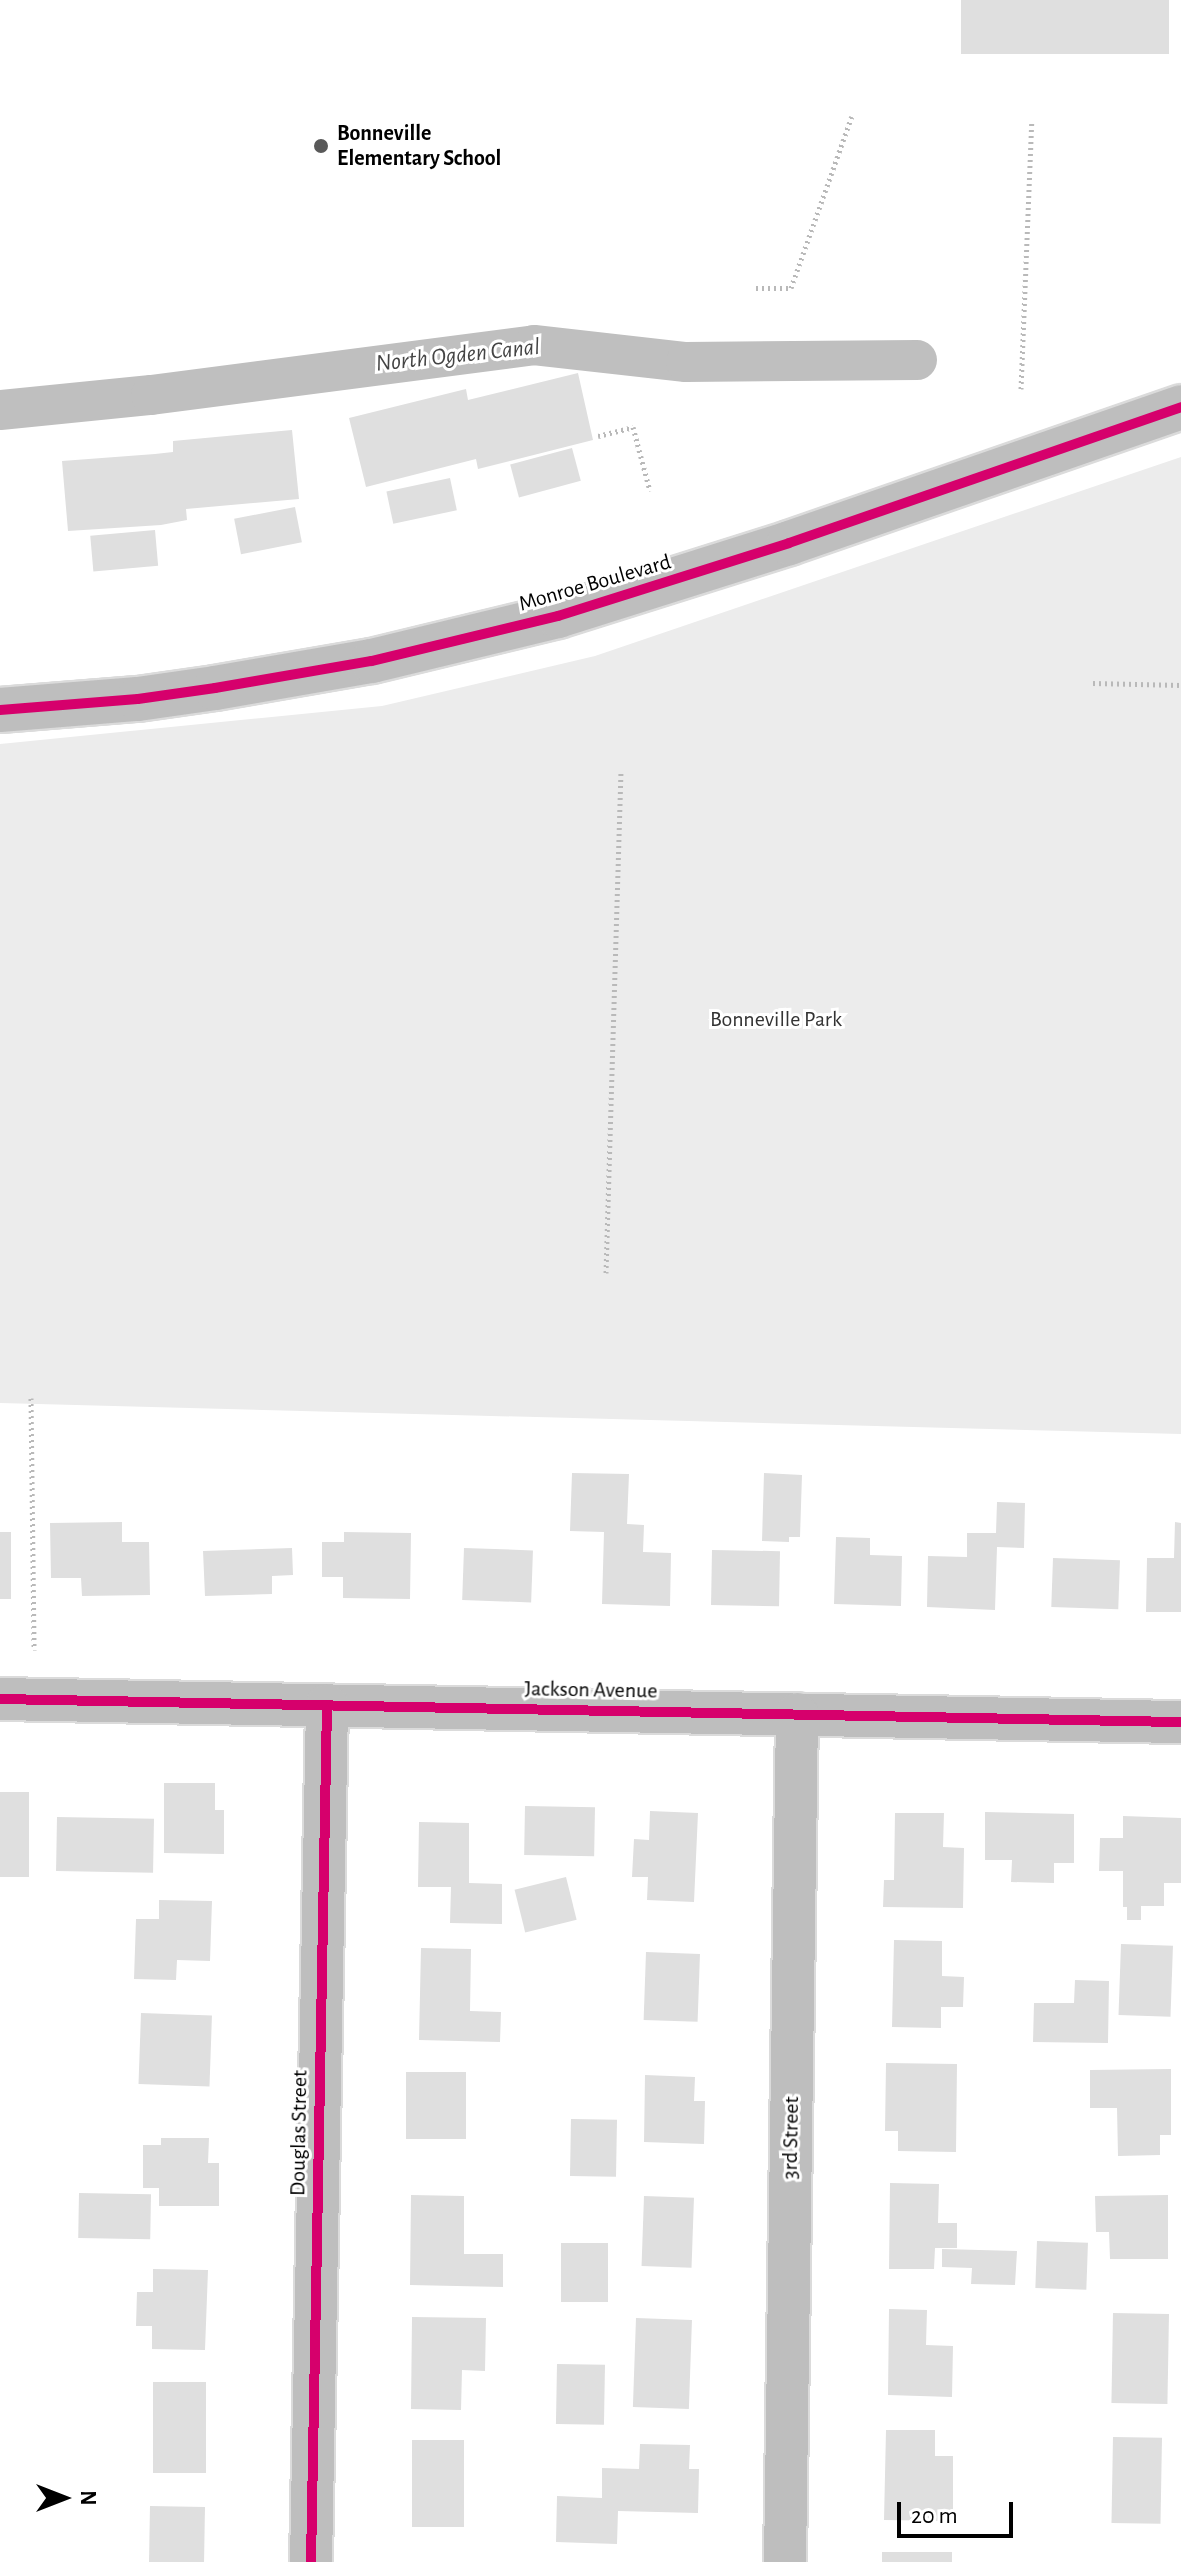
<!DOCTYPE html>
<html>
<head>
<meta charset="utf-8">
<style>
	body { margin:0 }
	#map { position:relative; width:1181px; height:2562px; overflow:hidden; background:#fff; font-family:"Alegreya Sans",sans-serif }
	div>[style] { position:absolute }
	.green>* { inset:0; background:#ececec }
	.canal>* { height:40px; margin:-20px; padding:0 20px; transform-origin:20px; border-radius:20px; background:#bfbfbf }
	.building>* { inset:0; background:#dfdfdf; transform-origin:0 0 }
	.path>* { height:5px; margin-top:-2.5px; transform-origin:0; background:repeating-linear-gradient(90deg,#b9b9b9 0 2px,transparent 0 6px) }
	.roads { filter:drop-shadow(2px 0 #dbdbdb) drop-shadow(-2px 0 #dbdbdb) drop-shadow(0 2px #dbdbdb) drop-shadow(0 -2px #dbdbdb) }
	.minor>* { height:42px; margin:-21px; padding:0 21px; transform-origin:21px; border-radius:21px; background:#bebebe }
	.major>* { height:44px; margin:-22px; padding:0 22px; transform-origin:22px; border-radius:22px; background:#bebebe }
	.cycleway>* { height:10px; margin:-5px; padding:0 5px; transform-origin:5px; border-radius:5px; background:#d6006c }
	.dots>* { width:22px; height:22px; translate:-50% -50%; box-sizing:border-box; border:4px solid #fff; border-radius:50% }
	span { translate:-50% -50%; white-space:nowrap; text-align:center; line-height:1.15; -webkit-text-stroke:6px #fff; paint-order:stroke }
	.poi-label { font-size:22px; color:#000; font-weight:700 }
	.left { translate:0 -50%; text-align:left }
	.street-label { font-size:22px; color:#000 }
	.park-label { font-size:22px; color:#333 }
	.water-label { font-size:24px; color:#444; font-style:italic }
	.north { position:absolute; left:24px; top:2458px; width:80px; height:80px; -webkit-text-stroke:6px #fff; paint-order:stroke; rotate:90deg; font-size:22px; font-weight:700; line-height:32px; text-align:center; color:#000 }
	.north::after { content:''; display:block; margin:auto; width:28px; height:36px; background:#000; clip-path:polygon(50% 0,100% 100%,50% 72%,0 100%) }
	.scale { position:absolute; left:897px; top:2502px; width:116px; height:36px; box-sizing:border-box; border:4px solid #000; border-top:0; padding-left:10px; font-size:24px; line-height:28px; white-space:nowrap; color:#000; -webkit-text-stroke:6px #fff; paint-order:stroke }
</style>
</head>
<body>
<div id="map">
	<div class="green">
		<i style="clip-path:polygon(1181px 457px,1181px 1434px,0 1403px,0 744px,382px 706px,595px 656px)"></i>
	</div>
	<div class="canal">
		<i style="left:0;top:410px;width:152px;rotate:-5.7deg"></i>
		<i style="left:151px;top:395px;width:386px;rotate:-7.4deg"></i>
		<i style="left:534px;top:345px;width:153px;rotate:6.4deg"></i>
		<i style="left:686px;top:362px;width:231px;rotate:-0.5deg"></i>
	</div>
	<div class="building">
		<i style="left:961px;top:0;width:208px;height:54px"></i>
		<i style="clip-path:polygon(578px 373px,593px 440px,478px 469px,476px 459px,366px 487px,349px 418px,466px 389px,468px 400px)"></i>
		<i style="clip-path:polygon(292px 430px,299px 499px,186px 509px,187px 520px,161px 525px,68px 531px,62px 461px,155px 454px,173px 452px,173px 441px)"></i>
		<i style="left:572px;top:448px;width:34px;height:64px;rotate:75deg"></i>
		<i style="left:450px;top:478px;width:33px;height:65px;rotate:78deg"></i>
		<i style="left:295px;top:507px;width:36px;height:62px;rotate:79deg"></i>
		<i style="left:155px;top:530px;width:36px;height:65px;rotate:85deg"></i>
		<i style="clip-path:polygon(572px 1473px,629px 1474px,627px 1524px,644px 1525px,643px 1552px,671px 1553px,670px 1606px,602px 1604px,604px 1532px,570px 1531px)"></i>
		<i style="clip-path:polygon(764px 1473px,802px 1475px,800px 1537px,789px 1537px,789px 1542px,762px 1541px)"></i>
		<i style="clip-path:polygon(997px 1502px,1025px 1503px,1024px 1548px,997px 1547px,995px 1610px,927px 1607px,928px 1556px,967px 1557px,967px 1533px,996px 1533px)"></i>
		<i style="clip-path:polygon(122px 1522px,122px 1542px,149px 1542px,150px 1595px,82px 1596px,81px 1578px,51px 1578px,50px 1523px)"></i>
		<i style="clip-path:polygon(1175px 1522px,1181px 1523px,1181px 1612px,1146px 1612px,1147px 1558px,1174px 1558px)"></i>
		<i style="left:0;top:1532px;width:11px;height:67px"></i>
		<i style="clip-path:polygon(344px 1532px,411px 1533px,410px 1599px,343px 1598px,343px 1577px,322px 1577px,322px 1542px,344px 1542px)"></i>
		<i style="clip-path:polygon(836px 1537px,870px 1538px,870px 1555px,902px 1556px,901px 1606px,834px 1604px)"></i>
		<i style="clip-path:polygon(292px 1548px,293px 1575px,272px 1576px,272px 1594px,205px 1596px,203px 1551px)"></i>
		<i style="left:464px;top:1548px;width:69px;height:52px;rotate:2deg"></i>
		<i style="left:712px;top:1550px;width:68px;height:55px;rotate:1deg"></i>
		<i style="left:1053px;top:1558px;width:67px;height:49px;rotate:2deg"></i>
		<i style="clip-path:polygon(164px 1783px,215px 1783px,215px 1810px,224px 1810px,224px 1854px,164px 1853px)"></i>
		<i style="left:0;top:1792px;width:29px;height:85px"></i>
		<i style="left:525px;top:1806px;width:70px;height:49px;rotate:1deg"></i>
		<i style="clip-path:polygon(650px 1811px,698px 1813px,694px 1902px,647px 1900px,648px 1877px,632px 1877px,634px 1839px,649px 1840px)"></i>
		<i style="clip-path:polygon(985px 1812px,1074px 1814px,1074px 1863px,1054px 1863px,1054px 1883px,1011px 1882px,1012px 1860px,985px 1860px)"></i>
		<i style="clip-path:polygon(895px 1813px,944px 1813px,943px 1847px,964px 1848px,963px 1908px,883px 1907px,884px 1880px,894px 1880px)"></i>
		<i style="clip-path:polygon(1123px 1816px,1181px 1818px,1181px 1883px,1164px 1883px,1164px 1906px,1141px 1906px,1141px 1920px,1127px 1920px,1127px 1907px,1123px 1907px,1123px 1871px,1099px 1871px,1100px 1838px,1123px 1838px)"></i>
		<i style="left:57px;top:1817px;width:97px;height:54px;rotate:1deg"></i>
		<i style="clip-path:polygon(419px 1822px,469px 1823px,469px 1883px,502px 1884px,502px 1924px,450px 1923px,451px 1887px,418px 1887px)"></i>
		<i style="left:566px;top:1877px;width:44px;height:53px;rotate:76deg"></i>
		<i style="clip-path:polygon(159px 1900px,212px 1901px,210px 1961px,177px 1960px,176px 1980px,134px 1979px,136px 1919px,159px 1919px)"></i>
		<i style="clip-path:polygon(894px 1940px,942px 1941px,942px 1976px,964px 1977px,963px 2007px,941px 2007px,941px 2028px,892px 2027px)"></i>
		<i style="left:1121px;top:1944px;width:52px;height:71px;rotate:2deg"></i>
		<i style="clip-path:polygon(421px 1948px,471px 1949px,470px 2011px,501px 2012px,500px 2042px,419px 2040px)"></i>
		<i style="left:646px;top:1952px;width:54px;height:68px;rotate:2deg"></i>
		<i style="clip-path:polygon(1075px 1980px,1109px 1981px,1108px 2043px,1033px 2042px,1034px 2003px,1074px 2003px)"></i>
		<i style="left:141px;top:2013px;width:71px;height:71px;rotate:2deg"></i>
		<i style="clip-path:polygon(886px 2063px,957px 2064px,956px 2152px,898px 2151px,898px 2131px,885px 2131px)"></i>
		<i style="clip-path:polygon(1171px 2069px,1171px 2135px,1160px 2135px,1160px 2155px,1118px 2156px,1117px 2108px,1090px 2108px,1090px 2070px)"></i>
		<i style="left:406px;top:2072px;width:60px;height:67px"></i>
		<i style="clip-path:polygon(645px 2075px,695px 2077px,694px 2101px,705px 2101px,704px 2144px,644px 2142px)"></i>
		<i style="left:571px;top:2119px;width:46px;height:57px;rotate:1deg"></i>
		<i style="clip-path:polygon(161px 2138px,209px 2138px,208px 2163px,219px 2163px,219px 2206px,159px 2206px,159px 2188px,143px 2188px,143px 2145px,161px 2145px)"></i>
		<i style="clip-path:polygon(890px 2183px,939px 2184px,938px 2223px,957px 2223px,957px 2248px,935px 2248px,934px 2269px,889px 2269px)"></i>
		<i style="left:79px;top:2193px;width:72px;height:45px;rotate:1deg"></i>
		<i style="clip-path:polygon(411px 2195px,464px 2196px,464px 2254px,503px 2254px,503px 2287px,410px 2285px)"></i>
		<i style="clip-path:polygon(1168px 2195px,1168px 2259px,1110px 2259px,1109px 2232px,1096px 2232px,1095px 2196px)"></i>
		<i style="left:644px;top:2196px;width:50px;height:70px;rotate:2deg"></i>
		<i style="left:1037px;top:2241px;width:51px;height:47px;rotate:2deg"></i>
		<i style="left:561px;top:2243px;width:47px;height:59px"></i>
		<i style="clip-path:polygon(942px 2249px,1017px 2251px,1015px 2285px,971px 2284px,972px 2268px,942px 2267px)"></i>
		<i style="clip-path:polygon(153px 2269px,208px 2270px,205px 2350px,152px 2349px,152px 2326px,136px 2326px,137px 2292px,153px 2292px)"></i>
		<i style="clip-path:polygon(889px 2309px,927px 2310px,926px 2345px,953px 2346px,952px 2397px,888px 2395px)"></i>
		<i style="left:1113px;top:2313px;width:56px;height:90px;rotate:1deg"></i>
		<i style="clip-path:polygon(412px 2317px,486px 2318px,485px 2371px,462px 2370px,461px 2410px,411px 2409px)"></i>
		<i style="left:636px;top:2318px;width:56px;height:89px;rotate:2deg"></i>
		<i style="left:557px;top:2364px;width:48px;height:60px;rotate:1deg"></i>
		<i style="left:153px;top:2382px;width:53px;height:91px"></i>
		<i style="clip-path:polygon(886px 2430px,935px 2430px,935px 2456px,953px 2456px,953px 2521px,884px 2520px)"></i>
		<i style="left:1113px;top:2437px;width:49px;height:86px;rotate:1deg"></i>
		<i style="left:412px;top:2440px;width:52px;height:87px"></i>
		<i style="clip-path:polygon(640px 2444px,690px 2445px,689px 2469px,699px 2469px,698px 2513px,618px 2511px,617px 2544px,556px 2542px,557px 2496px,602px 2498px,602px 2468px,639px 2469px)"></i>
		<i style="left:150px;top:2506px;width:55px;height:56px;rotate:1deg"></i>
		<i style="left:952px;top:2552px;width:10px;height:70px;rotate:90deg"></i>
	</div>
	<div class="path">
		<i style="left:756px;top:288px;width:35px"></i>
		<i style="left:791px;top:288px;width:182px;rotate:-70.5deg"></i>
		<i style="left:1021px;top:389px;width:269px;rotate:-87.7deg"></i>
		<i style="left:598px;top:436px;width:36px;rotate:-14deg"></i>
		<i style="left:633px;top:427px;width:66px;rotate:75.1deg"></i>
		<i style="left:1093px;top:683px;width:88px;rotate:1.3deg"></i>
		<i style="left:606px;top:1273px;width:501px;rotate:-88.29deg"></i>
		<i style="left:31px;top:1398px;width:252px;rotate:89.3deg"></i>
	</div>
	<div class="roads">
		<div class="minor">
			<i style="left:0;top:1699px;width:1181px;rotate:1.12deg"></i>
			<i style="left:311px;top:2562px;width:857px;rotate:-88.93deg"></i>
			<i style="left:785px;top:2562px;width:848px;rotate:-89.19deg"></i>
		</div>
		<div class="major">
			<i style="left:0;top:710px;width:138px;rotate:-4.6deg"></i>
			<i style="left:138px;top:699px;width:78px;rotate:-8.1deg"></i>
			<i style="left:215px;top:688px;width:159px;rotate:-9.8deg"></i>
			<i style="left:372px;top:661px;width:191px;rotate:-13.6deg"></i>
			<i style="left:558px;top:616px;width:242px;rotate:-17.5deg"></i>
			<i style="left:789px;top:543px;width:415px;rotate:-19.1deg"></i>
		</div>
	</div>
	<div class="cycleway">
		<i style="left:0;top:710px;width:138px;rotate:-4.6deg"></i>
		<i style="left:138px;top:699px;width:78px;rotate:-8.1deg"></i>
		<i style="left:215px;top:688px;width:159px;rotate:-9.8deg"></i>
		<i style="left:372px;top:661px;width:191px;rotate:-13.6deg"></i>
		<i style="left:558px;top:616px;width:242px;rotate:-17.5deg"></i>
		<i style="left:789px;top:543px;width:415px;rotate:-19.1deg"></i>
		<i style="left:0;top:1699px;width:1181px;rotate:1.12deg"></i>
		<i style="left:311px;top:2562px;width:857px;rotate:-88.93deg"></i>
	</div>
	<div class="dots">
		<i style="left:321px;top:146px;background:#595959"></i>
	</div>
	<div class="poi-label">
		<span class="left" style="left:337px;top:146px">Bonneville<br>Elementary School</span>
	</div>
	<div class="street-label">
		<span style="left:595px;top:583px;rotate:-16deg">Monroe Boulevard</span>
		<span style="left:591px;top:1690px;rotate:1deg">Jackson Avenue</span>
		<span style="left:299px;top:2133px;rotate:-89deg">Douglas Street</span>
		<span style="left:791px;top:2138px;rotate:-89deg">3rd Street</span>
	</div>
	<div class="park-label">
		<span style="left:776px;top:1020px">Bonneville Park</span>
	</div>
	<div class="water-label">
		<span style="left:458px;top:356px;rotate:-6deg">North Ogden Canal</span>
	</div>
	<div class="north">N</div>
	<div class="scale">20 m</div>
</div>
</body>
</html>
